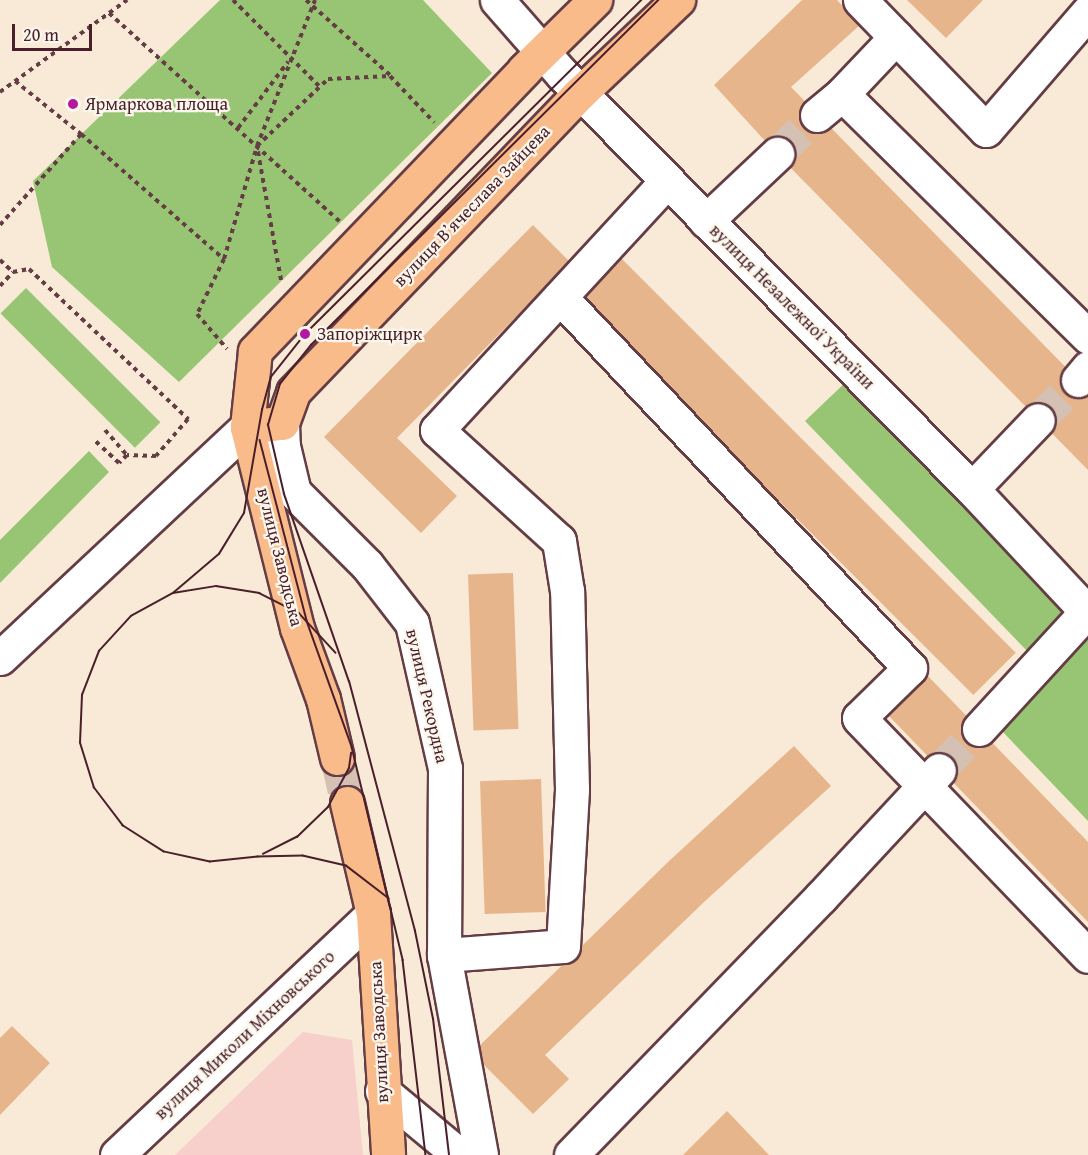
<!DOCTYPE html>
<html>
<head>
<meta charset="utf-8">
<style>
	body { margin:0 }
	#map { position:relative; width:1088px; height:1155px; overflow:hidden; background:#f8ead6; font-family:"Gentium Book Plus",serif }
	div>[style] { position:absolute }
	.built>* { inset:0; background:#f7d0cb }
	.green>* { inset:0; background:#97c574; transform-origin:0 0 }
	.building>* { inset:0; background:#e7b58c; transform-origin:0 0 }
	.minor-tunnel>* { height:33px; margin-top:-16.5px; transform-origin:0; background:repeating-linear-gradient(90deg,#d5c1b4 0 33px,transparent 0 49px) }
	.major-tunnel>* { height:33px; margin-top:-16.5px; transform-origin:0; background:repeating-linear-gradient(90deg,#d5c1b4 0 33px,transparent 0 49px) }
	.path>* { height:4px; margin-top:-2px; transform-origin:0; background:repeating-linear-gradient(90deg,#643d45 0 4.5px,transparent 0 9px) }
	.roads { filter:drop-shadow(2px 0 #643d45) drop-shadow(-2px 0 #643d45) drop-shadow(0 2px #643d45) drop-shadow(0 -2px #643d45) }
	.minor>* { height:33px; margin:-16.5px; padding:0 16.5px; transform-origin:16.5px; border-radius:16.5px; background:#fff }
	.major>* { height:33px; margin:-16.5px; padding:0 16.5px; transform-origin:16.5px; border-radius:16.5px; background:#fabb8b }
	.tram>* { height:1.5px; margin:-0.75px; padding:0 0.75px; transform-origin:0.75px; border-radius:0.75px; background:#4a1f2b }
	.dots>* { width:16px; height:16px; translate:-50% -50%; box-sizing:border-box; border:3px solid #fbf7ec; border-radius:50% }
	span { translate:-50% -50%; white-space:nowrap; text-align:center; line-height:1.15; -webkit-text-stroke:4.5px #fbf7ec; paint-order:stroke }
	.poi-label { font-size:18px; color:#4a1f2b }
	.left { translate:0 -50%; text-align:left }
	.street-label { font-size:18px; color:#4a1f2b }
	.scale { position:absolute; left:12px; top:24px; width:80px; height:27px; box-sizing:border-box; border:3px solid #4a1f2b; border-top:0; padding-left:8px; font-size:18px; line-height:21px; white-space:nowrap; color:#4a1f2b; -webkit-text-stroke:4px #fbf7ec; paint-order:stroke }
</style>
</head>
<body>
<div id="map">
	<div class="built">
		<i style="clip-path:polygon(303px 1032px,352px 1040px,363px 1155px,175px 1155px)"></i>
	</div>
	<div class="green">
		<i style="clip-path:polygon(220px 0,423px 0,492px 73px,179px 382px,52px 267px,33px 181px)"></i>
		<i style="left:26px;top:288px;width:190px;height:36px;rotate:45deg"></i>
		<i style="clip-path:polygon(848px 380px,1088px 630px,1088px 821px,979px 707px,1032px 656px,805px 421px)"></i>
		<i style="clip-path:polygon(89px 451px,109px 472px,0 583px,0 540px)"></i>
	</div>
	<div class="building">
		<i style="clip-path:polygon(802px 0,837px 0,860px 25px,791px 87px,1088px 390px,1088px 470px,777px 154px,714px 85px)"></i>
		<i style="clip-path:polygon(907px 0,983px 0,946px 38px)"></i>
		<i style="clip-path:polygon(533px 225px,570px 262px,397px 438px,457px 496px,421px 533px,324px 437px)"></i>
		<i style="left:619px;top:256px;width:561px;height:60px;rotate:45deg"></i>
		<i style="left:513px;top:573px;width:156px;height:45px;rotate:88deg"></i>
		<i style="clip-path:polygon(928px 676px,1088px 842px,1088px 922px,888px 715px)"></i>
		<i style="clip-path:polygon(794px 746px,831px 786px,704px 902px,545px 1055px,569px 1079px,533px 1114px,472px 1053px,668px 862px)"></i>
		<i style="left:541px;top:779px;width:133px;height:61px;rotate:88deg"></i>
		<i style="clip-path:polygon(12px 1026px,50px 1063px,0 1115px,0 1038px)"></i>
		<i style="clip-path:polygon(727px 1111px,769px 1155px,683px 1155px)"></i>
	</div>
	<div class="minor-tunnel">
		<i style="left:777px;top:154px;width:56px;rotate:-44.3deg"></i>
		<i style="left:1038px;top:420px;width:57px;rotate:-45deg"></i>
		<i style="left:940px;top:769px;width:56px;rotate:-45.7deg"></i>
	</div>
	<div class="major-tunnel">
		<i style="left:337px;top:758px;width:46px;rotate:77.5deg"></i>
	</div>
	<div class="path">
		<i style="left:233px;top:0;width:123px;rotate:45deg"></i>
		<i style="left:306px;top:0;width:113px;rotate:41.8deg"></i>
		<i style="left:109px;top:13px;width:312px;rotate:42.1deg"></i>
		<i style="left:15px;top:81px;width:85px;rotate:38.8deg"></i>
		<i style="left:81px;top:134px;width:190px;rotate:41.2deg"></i>
		<i style="left:224px;top:259px;width:61px;rotate:116.1deg"></i>
		<i style="left:197px;top:314px;width:46px;rotate:49.4deg"></i>
		<i style="left:0;top:92px;width:157px;rotate:-35.9deg"></i>
		<i style="left:238px;top:128px;width:83px;rotate:-52.9deg"></i>
		<i style="left:0;top:225px;width:122px;rotate:-48.3deg"></i>
		<i style="left:224px;top:259px;width:118px;rotate:-73.7deg"></i>
		<i style="left:257px;top:146px;width:98px;rotate:-43.3deg"></i>
		<i style="left:328px;top:79px;width:62px;rotate:-2.8deg"></i>
		<i style="left:390px;top:76px;width:64px;rotate:46.3deg"></i>
		<i style="left:0;top:260px;width:18px;rotate:43deg"></i>
		<i style="left:13px;top:272px;width:16px;rotate:-11deg"></i>
		<i style="left:29px;top:269px;width:219px;rotate:43.3deg"></i>
		<i style="left:188px;top:419px;width:49px;rotate:130.9deg"></i>
		<i style="left:156px;top:456px;width:29px;rotate:-178deg"></i>
		<i style="left:127px;top:455px;width:11px;rotate:135deg"></i>
		<i style="left:119px;top:463px;width:33px;rotate:-137deg"></i>
		<i style="left:281px;top:280px;width:136px;rotate:-100.2deg"></i>
		<i style="left:257px;top:146px;width:157px;rotate:-68.3deg"></i>
		<i style="left:0;top:286px;width:19px;rotate:-47deg"></i>
		<i style="left:105px;top:430px;width:33px;rotate:49deg"></i>
	</div>
	<div class="roads">
		<div class="minor">
			<i style="left:497px;top:0;width:100px;rotate:48.7deg"></i>
			<i style="left:563px;top:75px;width:582px;rotate:45.35deg"></i>
			<i style="left:972px;top:489px;width:170px;rotate:46.9deg"></i>
			<i style="left:860px;top:0;width:181px;rotate:45.9deg"></i>
			<i style="left:986px;top:130px;width:156px;rotate:-49.2deg"></i>
			<i style="left:896px;top:37px;width:79px;rotate:133.5deg"></i>
			<i style="left:842px;top:94px;width:346px;rotate:44.6deg"></i>
			<i style="left:817px;top:115px;width:33px;rotate:-40deg"></i>
			<i style="left:706px;top:221px;width:98px;rotate:-43.3deg"></i>
			<i style="left:560px;top:297px;width:510px;rotate:46.67deg"></i>
			<i style="left:910px;top:668px;width:71px;rotate:135.6deg"></i>
			<i style="left:859px;top:718px;width:330px;rotate:46.1deg"></i>
			<i style="left:1078px;top:380px;width:16px;rotate:-50deg"></i>
			<i style="left:282px;top:423px;width:23px;rotate:88deg"></i>
			<i style="left:283px;top:446px;width:47px;rotate:76.6deg"></i>
			<i style="left:294px;top:492px;width:103px;rotate:45deg"></i>
			<i style="left:367px;top:565px;width:73px;rotate:52.2deg"></i>
			<i style="left:412px;top:623px;width:149px;rotate:77.2deg"></i>
			<i style="left:445px;top:768px;width:187px;rotate:90.3deg"></i>
			<i style="left:444px;top:955px;width:203px;rotate:79.5deg"></i>
			<i style="left:972px;top:489px;width:95px;rotate:-46.3deg"></i>
			<i style="left:0;top:658px;width:338px;rotate:-43.1deg"></i>
			<i style="left:979px;top:729px;width:161px;rotate:-47.5deg"></i>
			<i style="left:444px;top:955px;width:119px;rotate:-4.3deg"></i>
			<i style="left:563px;top:946px;width:157px;rotate:-86.7deg"></i>
			<i style="left:572px;top:789px;width:198px;rotate:-91.4deg"></i>
			<i style="left:567px;top:591px;width:51px;rotate:-99.1deg"></i>
			<i style="left:559px;top:541px;width:165px;rotate:-137.7deg"></i>
			<i style="left:437px;top:430px;width:339px;rotate:-47.3deg"></i>
			<i style="left:382px;top:1091px;width:100px;rotate:39.7deg"></i>
			<i style="left:117px;top:1155px;width:352px;rotate:-43.3deg"></i>
			<i style="left:571px;top:1155px;width:359px;rotate:-45.9deg"></i>
			<i style="left:821px;top:897px;width:173px;rotate:-47.1deg"></i>
		</div>
		<div class="major">
			<i style="left:247px;top:427px;width:35px;rotate:-7deg"></i>
			<i style="left:282px;top:423px;width:33px;rotate:-70deg"></i>
			<i style="left:293px;top:392px;width:416px;rotate:-46.2deg"></i>
			<i style="left:581px;top:92px;width:134px;rotate:-43.5deg"></i>
			<i style="left:337px;top:758px;width:61px;rotate:-103.3deg"></i>
			<i style="left:323px;top:699px;width:76px;rotate:-110.1deg"></i>
			<i style="left:297px;top:628px;width:207px;rotate:-104deg"></i>
			<i style="left:247px;top:427px;width:76px;rotate:-84deg"></i>
			<i style="left:255px;top:351px;width:389px;rotate:-46.2deg"></i>
			<i style="left:524px;top:70px;width:100px;rotate:-44.6deg"></i>
			<i style="left:347px;top:803px;width:114px;rotate:76.8deg"></i>
			<i style="left:373px;top:914px;width:241px;rotate:86.4deg"></i>
		</div>
	</div>
	<div class="tram">
		<i style="left:260px;top:440px;width:187px;rotate:75.4deg"></i>
		<i style="left:307px;top:621px;width:134px;rotate:70.3deg"></i>
		<i style="left:352px;top:747px;width:219px;rotate:76.5deg"></i>
		<i style="left:403px;top:960px;width:196px;rotate:83.3deg"></i>
		<i style="left:173px;top:593px;width:44px;rotate:-9.2deg"></i>
		<i style="left:216px;top:586px;width:44px;rotate:9.2deg"></i>
		<i style="left:259px;top:593px;width:45px;rotate:26.6deg"></i>
		<i style="left:299px;top:613px;width:54px;rotate:47.2deg"></i>
		<i style="left:263px;top:854px;width:38px;rotate:-27deg"></i>
		<i style="left:297px;top:837px;width:43px;rotate:-44.1deg"></i>
		<i style="left:328px;top:807px;width:44px;rotate:-61.7deg"></i>
		<i style="left:349px;top:768px;width:15px;rotate:-82deg"></i>
		<i style="left:389px;top:899px;width:54px;rotate:-142.5deg"></i>
		<i style="left:346px;top:866px;width:44px;rotate:-166.9deg"></i>
		<i style="left:303px;top:856px;width:45px;rotate:178.7deg"></i>
		<i style="left:258px;top:857px;width:48px;rotate:174.1deg"></i>
		<i style="left:210px;top:862px;width:47px;rotate:-167.7deg"></i>
		<i style="left:164px;top:852px;width:49px;rotate:-147.6deg"></i>
		<i style="left:123px;top:826px;width:48px;rotate:-127.3deg"></i>
		<i style="left:94px;top:788px;width:47px;rotate:-107.3deg"></i>
		<i style="left:80px;top:743px;width:48px;rotate:-87.6deg"></i>
		<i style="left:82px;top:695px;width:47px;rotate:-68.9deg"></i>
		<i style="left:99px;top:651px;width:47px;rotate:-47.6deg"></i>
		<i style="left:131px;top:616px;width:48px;rotate:-28.7deg"></i>
		<i style="left:173px;top:593px;width:60px;rotate:-40.3deg"></i>
		<i style="left:219px;top:554px;width:48px;rotate:-58.6deg"></i>
		<i style="left:244px;top:513px;width:105px;rotate:-80.1deg"></i>
		<i style="left:262px;top:410px;width:34px;rotate:-75deg"></i>
		<i style="left:271px;top:377px;width:55px;rotate:-51.7deg"></i>
		<i style="left:305px;top:334px;width:474px;rotate:-44.8deg"></i>
		<i style="left:449px;top:1155px;width:137px;rotate:-96.7deg"></i>
		<i style="left:433px;top:1019px;width:90px;rotate:-101.6deg"></i>
		<i style="left:415px;top:931px;width:258px;rotate:-104.8deg"></i>
		<i style="left:349px;top:682px;width:199px;rotate:-109.1deg"></i>
		<i style="left:284px;top:494px;width:71px;rotate:-103.1deg"></i>
		<i style="left:268px;top:425px;width:43px;rotate:-73.7deg"></i>
		<i style="left:280px;top:384px;width:50px;rotate:-51.5deg"></i>
		<i style="left:311px;top:345px;width:490px;rotate:-44.8deg"></i>
	</div>
	<div class="dots">
		<i style="left:73px;top:104px;background:#b5179e"></i>
		<i style="left:305px;top:334px;background:#b5179e"></i>
	</div>
	<div class="poi-label">
		<span class="left" style="left:85px;top:104px">Ярмаркова площа</span>
		<span class="left" style="left:317px;top:334px">Запоріжцирк</span>
	</div>
	<div class="street-label">
		<span style="left:472px;top:206px;rotate:-46deg">вулиця Вʼячеслава Зайцева</span>
		<span style="left:792px;top:307px;rotate:45deg">вулиця Незалежної України</span>
		<span style="left:280px;top:557px;rotate:76deg">вулиця Заводська</span>
		<span style="left:427px;top:696px;rotate:77deg">вулиця Рекордна</span>
		<span style="left:379px;top:1032px;rotate:-93deg">вулиця Заводська</span>
		<span style="left:245px;top:1035px;rotate:-43deg">вулиця Миколи Міхновського</span>
	</div>
	<div class="scale">20 m</div>
</div>
</body>
</html>
